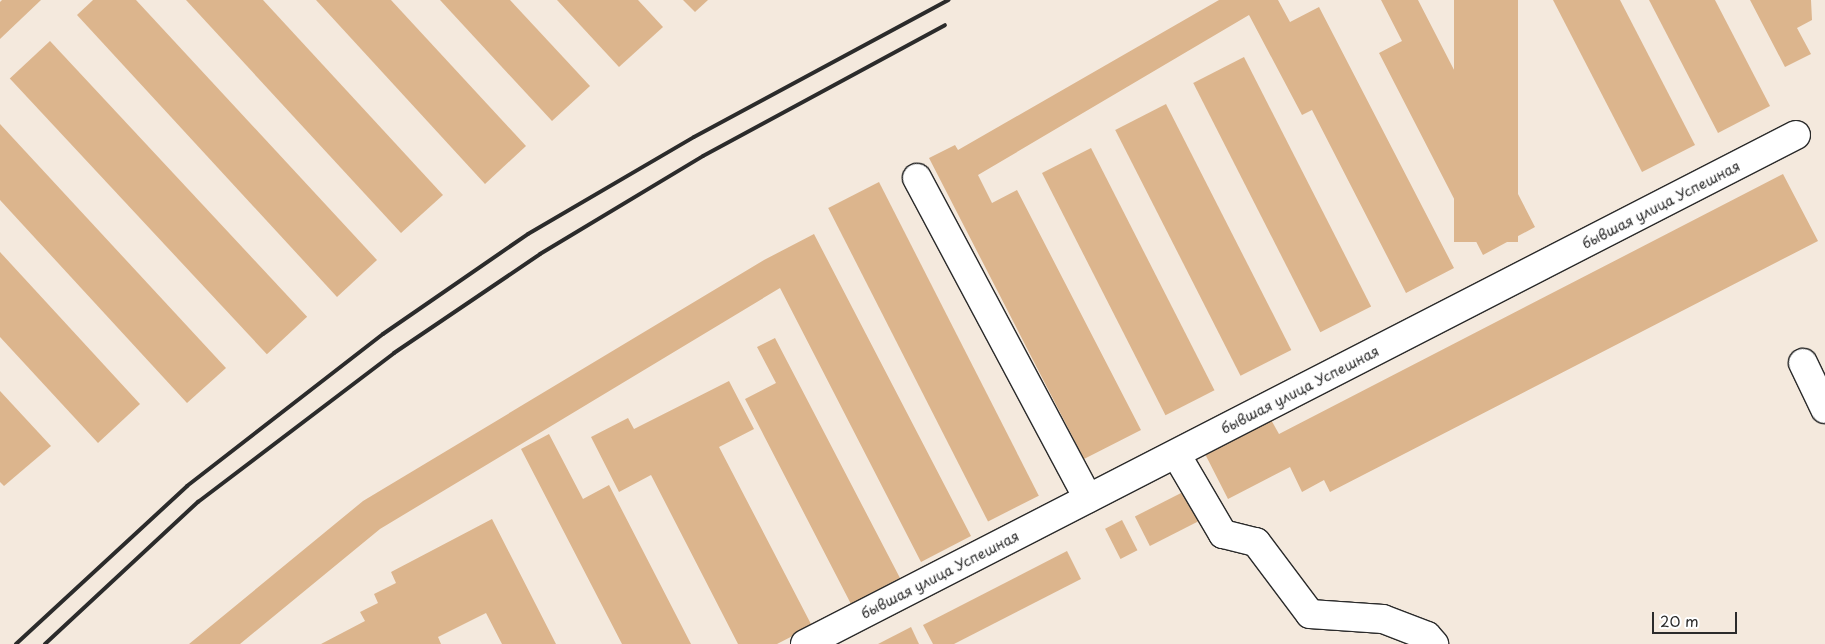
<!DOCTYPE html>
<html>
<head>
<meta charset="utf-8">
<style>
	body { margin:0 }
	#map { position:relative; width:1825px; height:644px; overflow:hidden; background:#f4e9dd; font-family:"Playpen Sans",sans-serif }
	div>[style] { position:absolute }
	.building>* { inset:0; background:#dcb58d; transform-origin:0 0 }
	.roads { filter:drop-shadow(1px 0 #2b2b2b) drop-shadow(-1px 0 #2b2b2b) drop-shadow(0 1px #2b2b2b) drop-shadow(0 -1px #2b2b2b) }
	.minor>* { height:28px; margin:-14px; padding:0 14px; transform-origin:14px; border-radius:14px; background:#fff }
	.rail>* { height:4px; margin:-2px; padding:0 2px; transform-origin:2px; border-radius:2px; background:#2b2b2b }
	span { translate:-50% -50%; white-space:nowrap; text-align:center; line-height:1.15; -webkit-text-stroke:4px #fff; paint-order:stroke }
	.street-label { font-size:14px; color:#2b2b2b }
	.scale { position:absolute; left:1652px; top:612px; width:85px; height:22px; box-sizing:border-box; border:2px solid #2b2b2b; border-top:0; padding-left:6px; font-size:15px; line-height:18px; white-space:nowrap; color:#2b2b2b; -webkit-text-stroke:4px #fff; paint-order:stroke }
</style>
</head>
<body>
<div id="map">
	<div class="building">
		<i style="clip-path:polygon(2px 0,41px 0,0 39px,0 2px)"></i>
		<i style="clip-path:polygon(93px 0,136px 0,377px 260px,337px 297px,77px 15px)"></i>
		<i style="clip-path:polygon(186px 0,263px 0,443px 195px,401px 233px)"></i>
		<i style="clip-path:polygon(316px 0,391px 0,526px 146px,485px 184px)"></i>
		<i style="clip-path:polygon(440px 0,510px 0,590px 86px,552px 121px)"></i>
		<i style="clip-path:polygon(557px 0,638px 0,663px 27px,619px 67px)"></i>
		<i style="clip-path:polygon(683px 0,708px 0,695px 12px)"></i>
		<i style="clip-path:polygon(1219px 0,1278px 0,1290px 22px,1319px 7px,1454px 268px,1406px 293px,1312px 110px,1302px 115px,1249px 15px,978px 175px,992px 203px,1017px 190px,1141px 430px,1084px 459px,929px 158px,955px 145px,958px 150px)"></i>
		<i style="clip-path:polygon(1381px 0,1418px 0,1535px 227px,1483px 255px,1379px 53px,1402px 41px)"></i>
		<i style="left:1454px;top:0;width:64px;height:242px"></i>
		<i style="clip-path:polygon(1553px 0,1620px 0,1695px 145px,1642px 172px)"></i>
		<i style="clip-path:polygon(1649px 0,1715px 0,1770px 106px,1718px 133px)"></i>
		<i style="clip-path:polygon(1750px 0,1811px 0,1812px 20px,1797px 28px,1811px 54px,1785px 67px)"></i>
		<i style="left:50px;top:41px;width:377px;height:55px;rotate:47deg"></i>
		<i style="left:1244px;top:57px;width:280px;height:57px;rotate:63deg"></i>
		<i style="left:1166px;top:104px;width:276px;height:57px;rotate:63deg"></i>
		<i style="clip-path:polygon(0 124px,226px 368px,187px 403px,0 200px)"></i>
		<i style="left:1091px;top:148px;width:272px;height:55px;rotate:63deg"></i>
		<i style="clip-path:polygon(1783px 174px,1818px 241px,1330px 492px,1324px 480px,1302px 492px,1290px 467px,1228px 499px,1204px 452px,1270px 418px,1279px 434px)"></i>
		<i style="left:879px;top:182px;width:352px;height:57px;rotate:63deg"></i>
		<i style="clip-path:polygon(814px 234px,971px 536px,921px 562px,780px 288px,380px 529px,240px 644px,189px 644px,363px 501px,764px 260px)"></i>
		<i style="clip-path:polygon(0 252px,140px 404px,98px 443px,0 337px)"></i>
		<i style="clip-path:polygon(775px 338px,900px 578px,851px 604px,745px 399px,776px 383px,757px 347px)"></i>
		<i style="clip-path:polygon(729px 381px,754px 429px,719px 447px,812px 626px,777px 644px,738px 644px,651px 475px,619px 492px,591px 437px,628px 418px,634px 429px)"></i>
		<i style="clip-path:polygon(0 391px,51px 446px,4px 486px,0 482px)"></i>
		<i style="clip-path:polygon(549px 434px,583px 499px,609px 485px,691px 644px,622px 644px,521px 449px)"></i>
		<i style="left:1183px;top:492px;width:33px;height:54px;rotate:63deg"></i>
		<i style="clip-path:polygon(492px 519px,556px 644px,502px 644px,486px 613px,438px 637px,441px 644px,321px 644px,365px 621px,360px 612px,378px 603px,374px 594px,396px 583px,391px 572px)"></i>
		<i style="left:1122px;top:520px;width:34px;height:19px;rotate:63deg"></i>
		<i style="clip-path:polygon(1067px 551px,1081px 579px,954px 644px,933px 644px,923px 625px)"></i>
		<i style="clip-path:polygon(911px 627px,919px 644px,878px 644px)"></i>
	</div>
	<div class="roads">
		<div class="minor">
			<i style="left:917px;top:178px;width:363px;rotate:61.9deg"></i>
			<i style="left:1803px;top:363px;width:51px;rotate:64.4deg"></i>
			<i style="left:1176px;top:454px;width:93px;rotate:59.6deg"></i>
			<i style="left:1223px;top:534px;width:34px;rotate:14deg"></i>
			<i style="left:1256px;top:542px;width:90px;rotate:53.1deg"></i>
			<i style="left:1310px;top:614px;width:73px;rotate:3.9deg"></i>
			<i style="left:1383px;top:619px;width:47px;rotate:21.1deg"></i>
			<i style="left:1427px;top:636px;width:11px;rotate:49deg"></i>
			<i style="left:805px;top:644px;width:1114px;rotate:-27.19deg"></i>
		</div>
	</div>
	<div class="rail">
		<i style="left:16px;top:644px;width:233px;rotate:-42.7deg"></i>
		<i style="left:187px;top:486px;width:248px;rotate:-37.8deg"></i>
		<i style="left:383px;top:334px;width:176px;rotate:-34.6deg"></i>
		<i style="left:528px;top:234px;width:192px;rotate:-30.3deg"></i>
		<i style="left:694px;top:137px;width:289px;rotate:-28.3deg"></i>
		<i style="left:45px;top:644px;width:209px;rotate:-42.9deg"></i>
		<i style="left:198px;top:502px;width:246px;rotate:-37.2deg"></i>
		<i style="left:394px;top:353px;width:176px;rotate:-34.1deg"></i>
		<i style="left:540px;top:254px;width:190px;rotate:-31deg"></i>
		<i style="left:703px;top:156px;width:275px;rotate:-28.4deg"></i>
	</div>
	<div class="street-label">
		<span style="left:1661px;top:205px;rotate:-27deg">бывшая улица Успешная</span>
		<span style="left:1300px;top:390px;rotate:-27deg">бывшая улица Успешная</span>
		<span style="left:940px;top:575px;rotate:-27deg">бывшая улица Успешная</span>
	</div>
	<div class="scale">20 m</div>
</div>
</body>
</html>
